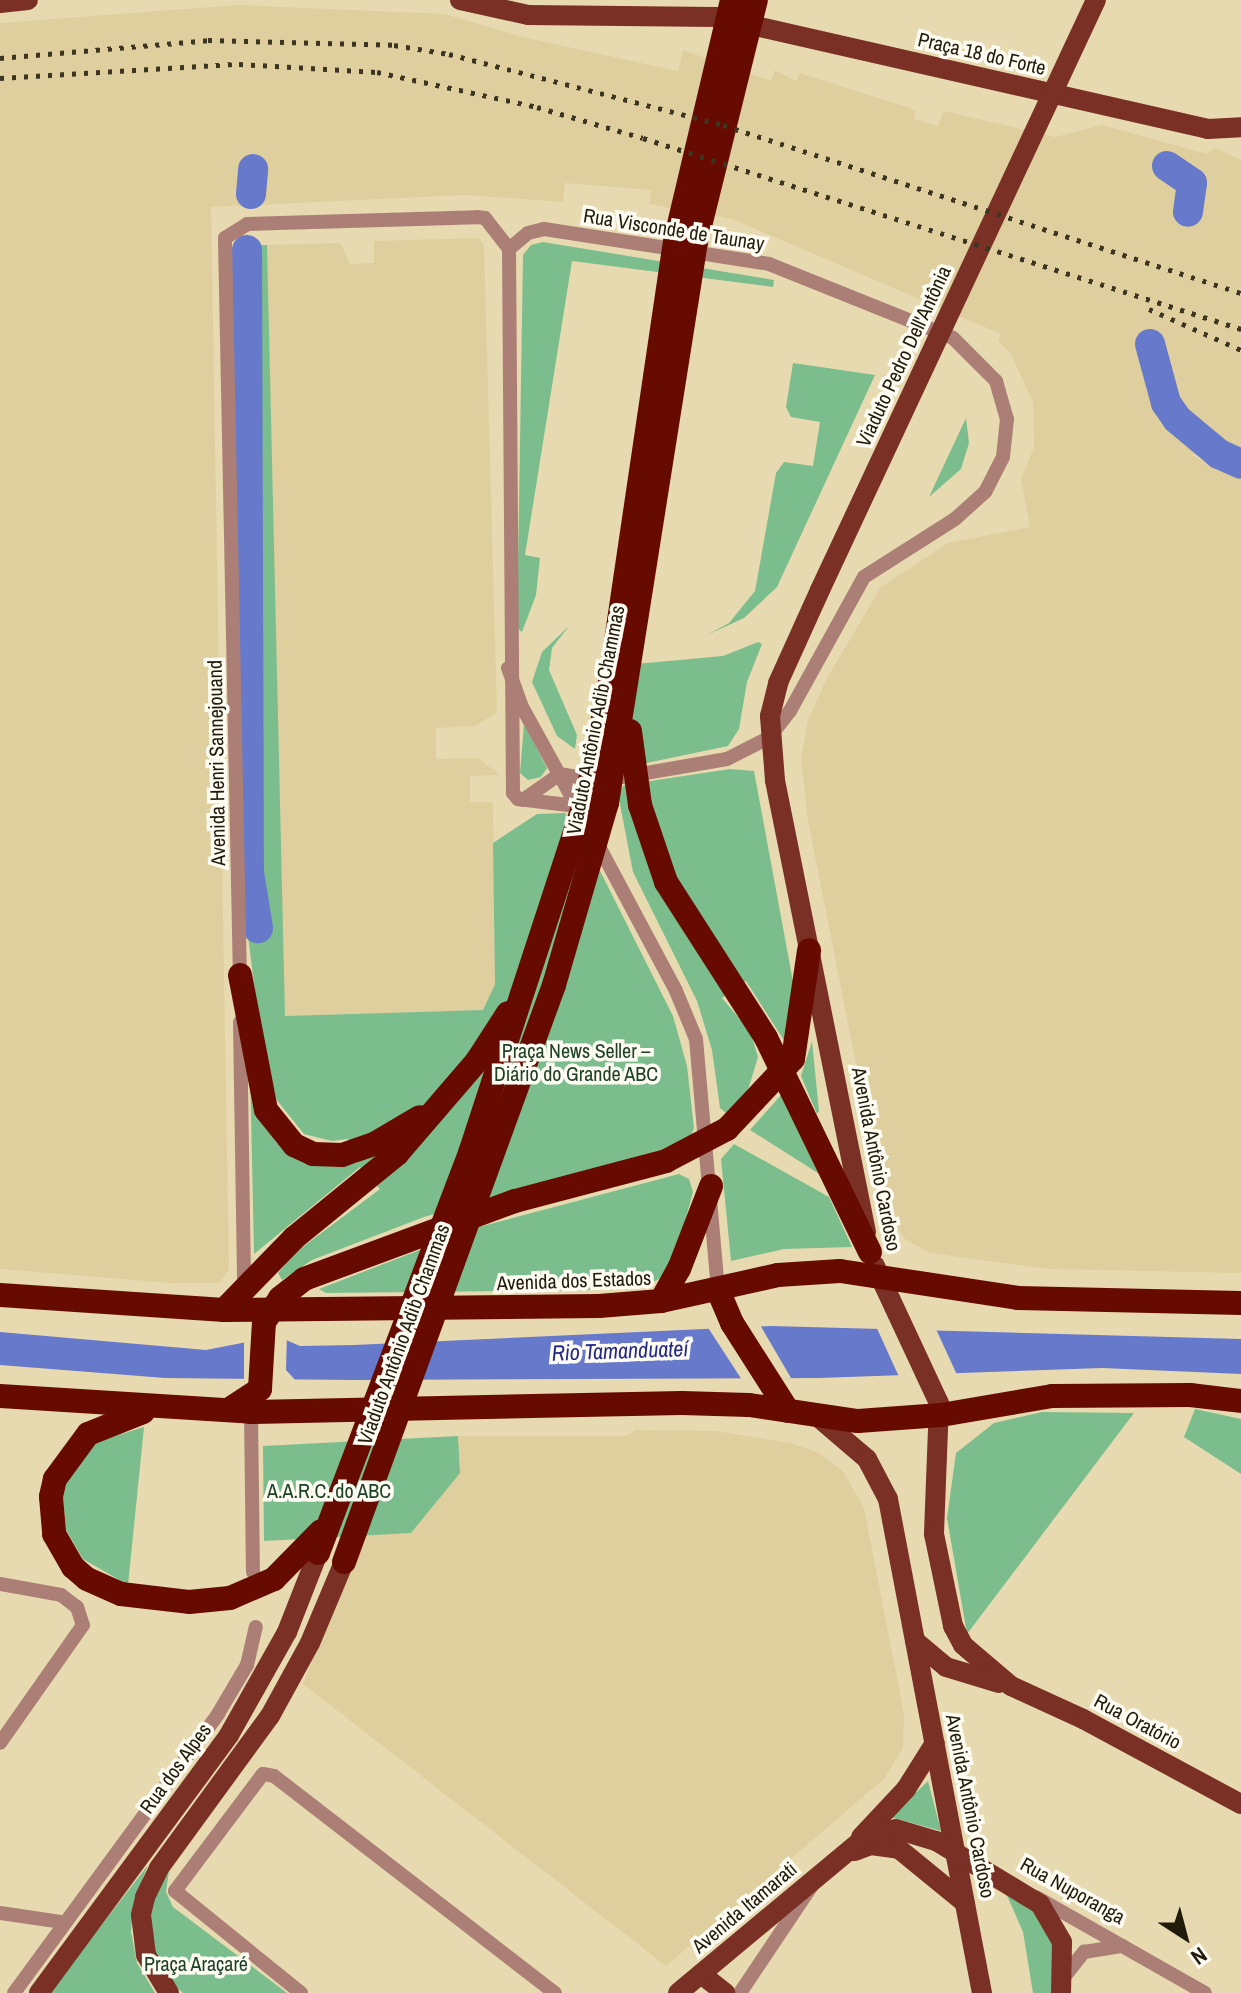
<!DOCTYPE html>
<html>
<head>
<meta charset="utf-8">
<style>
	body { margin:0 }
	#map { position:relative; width:1241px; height:1993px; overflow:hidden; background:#e8dab0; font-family:"Archivo Narrow",sans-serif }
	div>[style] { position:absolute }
	.built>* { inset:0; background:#dfcf9e }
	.green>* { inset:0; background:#7cbd8d }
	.water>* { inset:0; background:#6679ca }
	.pier>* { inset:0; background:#e8dab0 }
	.river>* { height:30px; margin:-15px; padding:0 15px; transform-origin:15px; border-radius:15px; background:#6679ca }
	.street>* { height:14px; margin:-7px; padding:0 7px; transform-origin:7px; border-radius:7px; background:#ab7f76 }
	.primary>* { height:20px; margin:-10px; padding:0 10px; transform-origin:10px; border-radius:10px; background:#7a3024 }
	.highway>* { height:24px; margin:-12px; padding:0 12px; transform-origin:12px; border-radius:12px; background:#670b00 }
	.rail>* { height:5px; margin-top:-2.5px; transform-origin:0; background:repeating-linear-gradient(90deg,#3c3522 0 4px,transparent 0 12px) }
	span { translate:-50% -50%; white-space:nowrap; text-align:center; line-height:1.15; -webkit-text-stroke:7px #fefbf3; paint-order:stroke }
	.street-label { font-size:20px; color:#201b0b }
	.park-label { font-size:20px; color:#1c4127 }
	.water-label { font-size:22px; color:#222988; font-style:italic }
	.north { position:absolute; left:1145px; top:1897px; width:80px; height:80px; -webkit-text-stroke:6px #fefbf3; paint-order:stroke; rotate:144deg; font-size:22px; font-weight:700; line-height:32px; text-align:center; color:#201b0b }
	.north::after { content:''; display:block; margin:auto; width:28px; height:36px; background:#201b0b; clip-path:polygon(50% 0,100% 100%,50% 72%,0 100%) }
</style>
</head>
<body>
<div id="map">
	<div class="built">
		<i style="clip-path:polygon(237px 5px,444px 14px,527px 38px,678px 71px,683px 50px,771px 81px,775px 70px,796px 81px,800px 73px,916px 110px,914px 119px,938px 126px,944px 111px,1055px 137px,1102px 125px,1207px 154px,1215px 148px,1241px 160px,1241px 447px,1191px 455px,1241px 479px,1241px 1273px,1048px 1269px,930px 1253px,906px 1240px,885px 1210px,808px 821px,801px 758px,808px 720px,827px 678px,881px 587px,948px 543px,1030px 527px,1021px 479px,1034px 447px,1033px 402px,1011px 354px,998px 341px,1001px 334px,732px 219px,649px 204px,651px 190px,565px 183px,563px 202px,464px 195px,211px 207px,229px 1270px,219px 1283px,170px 1283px,0 1269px,0 23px)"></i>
		<i style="clip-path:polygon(478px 238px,484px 244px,497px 712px,476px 726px,436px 728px,436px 759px,478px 758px,500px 775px,470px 776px,470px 802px,493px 802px,495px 984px,483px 1010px,284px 1016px,267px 245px,341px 243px,350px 264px,374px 263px,374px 241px)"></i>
		<i style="clip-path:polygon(635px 1430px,715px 1431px,791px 1443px,819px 1453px,843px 1471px,864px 1508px,904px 1714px,903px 1748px,884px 1779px,666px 1966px,303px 1684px,360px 1536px,460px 1473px,458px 1436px,627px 1436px)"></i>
	</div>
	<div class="green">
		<i style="clip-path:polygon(543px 242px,774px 280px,773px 287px,572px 261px,525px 555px,540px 558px,536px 595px,522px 632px,517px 628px,523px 255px,531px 245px)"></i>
		<i style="clip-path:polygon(251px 245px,267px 245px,285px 1016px,483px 1010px,495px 984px,493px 843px,537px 814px,565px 813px,590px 851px,673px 1016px,687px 1066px,694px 1128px,690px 1138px,674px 1146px,424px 1217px,312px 1260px,282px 1280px,278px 1273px,296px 1252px,380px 1189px,360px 1167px,254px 1254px,250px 1068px,257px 1111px,276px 1142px,291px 1155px,318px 1166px,358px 1163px,348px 1139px,332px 1141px,304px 1134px,276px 1099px,258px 1016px,245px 912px,236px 258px)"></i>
		<i style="clip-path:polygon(793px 363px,875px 375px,777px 587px,744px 618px,707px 635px,729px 623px,755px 591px,776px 473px,784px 462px,813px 466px,820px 422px,791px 417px,786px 407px)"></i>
		<i style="clip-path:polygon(966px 418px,969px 443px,961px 469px,929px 497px)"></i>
		<i style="clip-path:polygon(569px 626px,552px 648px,549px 670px,577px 735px,575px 749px,557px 736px,532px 682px,542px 652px)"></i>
		<i style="clip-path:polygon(758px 642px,762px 644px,747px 682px,739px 729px,728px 746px,613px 770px,595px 711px,598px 687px,636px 664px,723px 656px)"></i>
		<i style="clip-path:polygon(524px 724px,547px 768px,541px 777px,528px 780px,520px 773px)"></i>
		<i style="clip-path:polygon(730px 769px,754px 771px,794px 987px,785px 1042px,746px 981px,722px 998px,750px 1031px,758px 1057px,748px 1090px,726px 1113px,720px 1108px,712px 1050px,697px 1001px,633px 872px,618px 794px,624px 785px)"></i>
		<i style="clip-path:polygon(812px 1041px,819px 1111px,817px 1114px,801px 1076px)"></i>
		<i style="clip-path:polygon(781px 1095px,821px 1175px,750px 1130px)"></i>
		<i style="clip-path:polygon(734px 1144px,829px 1197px,852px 1247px,784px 1249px,731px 1261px,721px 1159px)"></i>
		<i style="clip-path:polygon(679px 1174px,689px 1179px,693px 1192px,675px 1258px,661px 1278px,647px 1285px,600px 1290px,326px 1293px,319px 1289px,479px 1227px)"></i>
		<i style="clip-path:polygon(1195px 1409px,1241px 1419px,1241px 1474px,1184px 1437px)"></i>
		<i style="clip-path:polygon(1042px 1412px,1134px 1413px,967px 1634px,947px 1518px,956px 1453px,994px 1423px)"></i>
		<i style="clip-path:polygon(144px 1427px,128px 1585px,83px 1559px,66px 1530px,63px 1497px,67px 1481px,96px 1442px)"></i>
		<i style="clip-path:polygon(458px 1436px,460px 1473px,411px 1533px,264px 1541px,263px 1446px)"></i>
		<i style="clip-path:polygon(928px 1781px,941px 1831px,890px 1817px)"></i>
		<i style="clip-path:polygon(148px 1865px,134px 1901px,131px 1931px,137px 1963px,155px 1993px,49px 1993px)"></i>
		<i style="clip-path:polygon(169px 1871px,166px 1892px,173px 1907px,287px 1993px,183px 1993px,172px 1983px,154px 1949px,150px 1924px,155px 1895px)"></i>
		<i style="clip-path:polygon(1005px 1891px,1034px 1910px,1052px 1935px,1054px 1993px,1033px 1993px,1023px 1932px)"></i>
	</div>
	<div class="water">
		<i style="clip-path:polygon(771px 1326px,1241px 1339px,1241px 1374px,1102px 1368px,819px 1378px,355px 1380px,165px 1378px,0 1365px,0 1332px,206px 1350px,277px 1336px,300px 1346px,354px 1345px)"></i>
	</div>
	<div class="pier">
		<i style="clip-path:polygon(705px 1323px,759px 1323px,791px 1378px,742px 1380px)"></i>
		<i style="clip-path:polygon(875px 1324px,935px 1327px,958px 1377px,900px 1379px)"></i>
		<i style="clip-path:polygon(277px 1332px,287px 1333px,286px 1370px,298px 1383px,239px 1383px,244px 1380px,244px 1340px)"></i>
	</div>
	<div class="river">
		<i style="left:1167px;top:166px;width:30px;rotate:34deg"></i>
		<i style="left:1192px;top:183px;width:29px;rotate:98deg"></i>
		<i style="left:251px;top:194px;width:25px;rotate:-85deg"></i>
		<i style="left:247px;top:250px;width:622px;rotate:89.82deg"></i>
		<i style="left:249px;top:872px;width:57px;rotate:80.9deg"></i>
		<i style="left:1150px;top:344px;width:61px;rotate:74.8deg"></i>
		<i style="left:1166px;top:403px;width:19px;rotate:55deg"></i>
		<i style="left:1177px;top:419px;width:55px;rotate:39.8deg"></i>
		<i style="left:1219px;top:454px;width:24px;rotate:24deg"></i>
	</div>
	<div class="street">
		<i style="left:509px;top:249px;width:25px;rotate:-40deg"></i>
		<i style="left:528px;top:233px;width:16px;rotate:-14deg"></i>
		<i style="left:544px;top:229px;width:228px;rotate:8.8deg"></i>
		<i style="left:769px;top:264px;width:198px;rotate:21.9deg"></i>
		<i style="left:953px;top:338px;width:61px;rotate:45deg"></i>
		<i style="left:996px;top:381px;width:40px;rotate:74deg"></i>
		<i style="left:1007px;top:419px;width:38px;rotate:96deg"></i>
		<i style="left:1003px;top:457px;width:39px;rotate:117deg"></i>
		<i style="left:985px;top:492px;width:40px;rotate:138deg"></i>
		<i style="left:955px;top:519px;width:108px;rotate:147.5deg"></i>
		<i style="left:864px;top:577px;width:153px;rotate:118.9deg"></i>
		<i style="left:790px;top:711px;width:33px;rotate:128deg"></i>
		<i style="left:770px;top:737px;width:48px;rotate:152.9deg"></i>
		<i style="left:727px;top:759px;width:129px;rotate:170.2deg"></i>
		<i style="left:600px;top:781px;width:41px;rotate:-170.1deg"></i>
		<i style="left:509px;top:249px;width:544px;rotate:89.58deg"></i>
		<i style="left:513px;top:793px;width:8px;rotate:50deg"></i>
		<i style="left:518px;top:799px;width:59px;rotate:6.8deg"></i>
		<i style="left:508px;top:668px;width:41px;rotate:70.3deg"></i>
		<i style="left:522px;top:707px;width:122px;rotate:61.1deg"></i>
		<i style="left:523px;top:800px;width:45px;rotate:-35.1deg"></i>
		<i style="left:595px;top:839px;width:172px;rotate:61.9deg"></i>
		<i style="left:676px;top:991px;width:52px;rotate:67.4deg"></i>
		<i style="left:696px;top:1039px;width:252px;rotate:85deg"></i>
		<i style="left:240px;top:981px;width:743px;rotate:-91.16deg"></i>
		<i style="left:225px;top:238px;width:26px;rotate:-32deg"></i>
		<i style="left:247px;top:224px;width:230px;rotate:-1.7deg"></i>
		<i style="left:477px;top:217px;width:8px;rotate:7deg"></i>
		<i style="left:485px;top:218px;width:39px;rotate:52deg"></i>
		<i style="left:240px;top:1022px;width:267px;rotate:89.1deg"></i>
		<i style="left:251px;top:1412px;width:160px;rotate:89.3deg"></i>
		<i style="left:0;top:1584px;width:62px;rotate:10.2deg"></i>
		<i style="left:61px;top:1595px;width:20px;rotate:37deg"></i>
		<i style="left:77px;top:1607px;width:19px;rotate:72deg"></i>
		<i style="left:83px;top:1625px;width:144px;rotate:125.1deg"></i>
		<i style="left:1036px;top:1897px;width:194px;rotate:29.6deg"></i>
		<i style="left:0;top:1913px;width:63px;rotate:8.3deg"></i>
		<i style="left:1065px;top:1976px;width:31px;rotate:-52deg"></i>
		<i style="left:1084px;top:1952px;width:39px;rotate:-9deg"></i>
		<i style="left:14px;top:1993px;width:346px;rotate:-53.8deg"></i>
		<i style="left:218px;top:1714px;width:57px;rotate:-59.4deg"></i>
		<i style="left:247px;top:1665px;width:39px;rotate:-77deg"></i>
		<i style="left:301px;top:1993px;width:162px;rotate:-141deg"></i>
		<i style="left:175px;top:1891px;width:146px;rotate:-53.1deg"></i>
		<i style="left:263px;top:1774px;width:11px;rotate:10deg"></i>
		<i style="left:274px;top:1776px;width:355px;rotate:37.7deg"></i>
		<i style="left:740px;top:1993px;width:128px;rotate:-56.2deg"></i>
	</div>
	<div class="primary">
		<i style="left:460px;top:0;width:70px;rotate:12.4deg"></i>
		<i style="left:528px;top:15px;width:188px;rotate:0.6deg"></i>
		<i style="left:716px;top:17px;width:505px;rotate:12.82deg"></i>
		<i style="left:1208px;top:129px;width:33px;rotate:-3deg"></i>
		<i style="left:0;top:3px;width:28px;rotate:-6deg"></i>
		<i style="left:866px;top:1232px;width:461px;rotate:-101.4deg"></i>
		<i style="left:775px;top:780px;width:64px;rotate:-94.5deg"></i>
		<i style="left:770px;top:716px;width:34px;rotate:-76deg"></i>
		<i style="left:778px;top:683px;width:102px;rotate:-65.7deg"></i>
		<i style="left:820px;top:590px;width:651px;rotate:-64.93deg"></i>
		<i style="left:875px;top:1266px;width:151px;rotate:65deg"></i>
		<i style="left:939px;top:1403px;width:131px;rotate:92.2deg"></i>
		<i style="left:934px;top:1534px;width:94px;rotate:78.3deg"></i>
		<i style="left:953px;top:1626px;width:21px;rotate:62deg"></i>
		<i style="left:963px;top:1645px;width:63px;rotate:40.5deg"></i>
		<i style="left:1011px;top:1686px;width:79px;rotate:24.6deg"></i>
		<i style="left:1083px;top:1719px;width:179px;rotate:28.3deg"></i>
		<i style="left:819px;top:1418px;width:63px;rotate:40.5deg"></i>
		<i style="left:867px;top:1459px;width:45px;rotate:62.3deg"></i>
		<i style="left:888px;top:1499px;width:503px;rotate:79.23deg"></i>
		<i style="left:915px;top:1641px;width:40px;rotate:40deg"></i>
		<i style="left:946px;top:1667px;width:55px;rotate:16.8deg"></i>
		<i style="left:861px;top:1837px;width:66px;rotate:-46.8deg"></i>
		<i style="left:906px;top:1789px;width:54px;rotate:-57.8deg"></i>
		<i style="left:855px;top:1851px;width:17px;rotate:-21deg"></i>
		<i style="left:871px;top:1845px;width:28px;rotate:8deg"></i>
		<i style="left:899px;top:1849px;width:85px;rotate:39.3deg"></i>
		<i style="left:701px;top:1974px;width:31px;rotate:38deg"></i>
		<i style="left:39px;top:1993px;width:320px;rotate:-53.6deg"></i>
		<i style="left:229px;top:1735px;width:118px;rotate:-60.6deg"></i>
		<i style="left:287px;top:1632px;width:85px;rotate:-68.6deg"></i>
		<i style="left:169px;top:1993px;width:44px;rotate:-121.2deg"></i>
		<i style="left:146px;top:1955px;width:40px;rotate:-97.1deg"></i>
		<i style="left:141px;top:1915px;width:18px;rotate:-77deg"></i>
		<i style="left:145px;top:1897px;width:32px;rotate:-64deg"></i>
		<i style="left:159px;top:1868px;width:188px;rotate:-53.9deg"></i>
		<i style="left:270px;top:1716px;width:83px;rotate:-61.3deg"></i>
		<i style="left:310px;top:1643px;width:88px;rotate:-67.2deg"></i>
		<i style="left:678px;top:1993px;width:249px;rotate:-39.8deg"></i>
		<i style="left:869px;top:1834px;width:27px;rotate:-10deg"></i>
		<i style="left:896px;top:1829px;width:42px;rotate:16.7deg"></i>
		<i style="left:936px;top:1841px;width:122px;rotate:31.2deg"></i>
		<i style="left:1040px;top:1904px;width:44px;rotate:59.9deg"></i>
		<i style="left:1062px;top:1942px;width:51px;rotate:91.1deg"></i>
	</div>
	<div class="highway">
		<i style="left:630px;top:731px;width:75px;rotate:82.3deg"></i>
		<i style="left:640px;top:805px;width:81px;rotate:71.3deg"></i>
		<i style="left:666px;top:882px;width:185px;rotate:57.3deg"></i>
		<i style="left:766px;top:1038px;width:238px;rotate:64.1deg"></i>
		<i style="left:240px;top:975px;width:137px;rotate:79.1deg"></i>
		<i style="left:266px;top:1110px;width:45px;rotate:51.3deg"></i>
		<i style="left:294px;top:1145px;width:21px;rotate:25deg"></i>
		<i style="left:313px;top:1154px;width:29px;rotate:2deg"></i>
		<i style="left:342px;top:1155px;width:34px;rotate:-19deg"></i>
		<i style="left:374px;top:1144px;width:53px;rotate:-30.4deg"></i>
		<i style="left:718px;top:1290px;width:36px;rotate:67deg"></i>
		<i style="left:732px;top:1323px;width:104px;rotate:57.5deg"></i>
		<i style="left:0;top:1295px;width:225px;rotate:3.8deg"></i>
		<i style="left:224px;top:1310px;width:375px;rotate:-0.6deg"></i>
		<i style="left:599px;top:1306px;width:62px;rotate:-4.6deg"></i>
		<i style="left:661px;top:1301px;width:120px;rotate:-12.5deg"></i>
		<i style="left:778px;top:1275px;width:62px;rotate:-3.7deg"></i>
		<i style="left:840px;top:1271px;width:180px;rotate:8.6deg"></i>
		<i style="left:1018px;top:1298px;width:223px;rotate:1.3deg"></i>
		<i style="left:661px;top:1301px;width:37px;rotate:-61deg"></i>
		<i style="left:679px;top:1269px;width:89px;rotate:-68.9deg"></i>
		<i style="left:224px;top:1310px;width:100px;rotate:-45.8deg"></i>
		<i style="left:294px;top:1238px;width:133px;rotate:-39.2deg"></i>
		<i style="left:397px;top:1154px;width:123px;rotate:-49.3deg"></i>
		<i style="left:477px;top:1061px;width:57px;rotate:-57.1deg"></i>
		<i style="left:0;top:1396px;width:252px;rotate:3.6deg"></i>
		<i style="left:251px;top:1412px;width:431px;rotate:-1.2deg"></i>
		<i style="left:682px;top:1403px;width:67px;rotate:1.7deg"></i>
		<i style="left:749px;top:1405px;width:110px;rotate:8.4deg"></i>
		<i style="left:858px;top:1421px;width:83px;rotate:-4.1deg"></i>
		<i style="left:941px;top:1415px;width:113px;rotate:-9.7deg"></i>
		<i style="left:1052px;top:1396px;width:138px;rotate:-0.4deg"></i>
		<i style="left:1190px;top:1395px;width:51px;rotate:6.7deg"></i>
		<i style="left:228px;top:1410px;width:38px;rotate:-33deg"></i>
		<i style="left:260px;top:1389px;width:67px;rotate:-86.6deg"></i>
		<i style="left:264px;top:1322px;width:29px;rotate:-56deg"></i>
		<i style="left:280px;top:1298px;width:31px;rotate:-38deg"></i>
		<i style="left:304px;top:1279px;width:225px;rotate:-20.3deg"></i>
		<i style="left:515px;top:1201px;width:156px;rotate:-14.8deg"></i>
		<i style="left:666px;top:1161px;width:69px;rotate:-27.7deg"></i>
		<i style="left:727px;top:1129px;width:96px;rotate:-46.7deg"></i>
		<i style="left:793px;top:1059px;width:110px;rotate:-81.6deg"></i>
		<i style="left:143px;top:1412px;width:59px;rotate:158.2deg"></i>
		<i style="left:88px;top:1434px;width:56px;rotate:126.3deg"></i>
		<i style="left:55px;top:1479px;width:18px;rotate:103deg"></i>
		<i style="left:51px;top:1497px;width:37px;rotate:85deg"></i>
		<i style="left:54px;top:1534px;width:38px;rotate:60deg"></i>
		<i style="left:73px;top:1567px;width:18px;rotate:41deg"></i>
		<i style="left:87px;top:1579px;width:37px;rotate:24deg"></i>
		<i style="left:121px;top:1594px;width:68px;rotate:6.7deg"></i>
		<i style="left:189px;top:1602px;width:41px;rotate:-5.6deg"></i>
		<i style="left:230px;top:1598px;width:48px;rotate:-23.4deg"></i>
		<i style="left:274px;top:1579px;width:67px;rotate:-45.6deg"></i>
		<i style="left:318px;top:1553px;width:428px;rotate:-69.2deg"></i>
		<i style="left:470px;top:1153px;width:373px;rotate:-71.9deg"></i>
		<i style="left:586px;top:799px;width:106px;rotate:-78.1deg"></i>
		<i style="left:608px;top:695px;width:463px;rotate:-81.6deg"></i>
		<i style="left:676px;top:237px;width:244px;rotate:-76.7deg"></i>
		<i style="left:344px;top:1562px;width:614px;rotate:-70deg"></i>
		<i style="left:554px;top:985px;width:190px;rotate:-73.8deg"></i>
		<i style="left:607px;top:803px;width:568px;rotate:-80.99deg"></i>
		<i style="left:696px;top:242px;width:249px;rotate:-76.1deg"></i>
	</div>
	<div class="rail">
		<i style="left:0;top:58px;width:209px;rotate:-4.9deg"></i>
		<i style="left:208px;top:40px;width:186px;rotate:1.5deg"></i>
		<i style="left:394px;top:45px;width:56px;rotate:9.3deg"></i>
		<i style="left:449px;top:54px;width:283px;rotate:14.5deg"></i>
		<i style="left:723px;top:125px;width:545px;rotate:17.97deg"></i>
		<i style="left:0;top:78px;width:239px;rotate:-3.4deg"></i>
		<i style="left:239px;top:64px;width:138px;rotate:3.3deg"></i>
		<i style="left:377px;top:72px;width:164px;rotate:12.3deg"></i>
		<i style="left:537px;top:107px;width:110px;rotate:16.3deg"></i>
		<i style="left:643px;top:138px;width:628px;rotate:17.71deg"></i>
		<i style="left:1149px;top:309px;width:101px;rotate:24deg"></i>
	</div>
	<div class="street-label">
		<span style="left:982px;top:53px;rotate:13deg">Praça 18 do Forte</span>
		<span style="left:674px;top:229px;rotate:9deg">Rua Visconde de Taunay</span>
		<span style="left:903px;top:356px;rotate:-65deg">Viaduto Pedro Dell'Antônia</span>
		<span style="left:595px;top:720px;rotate:-79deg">Viaduto Antônio Adib Chammas</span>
		<span style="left:216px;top:763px;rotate:-91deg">Avenida Henri Sannejouand</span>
		<span style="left:877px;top:1159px;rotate:79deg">Avenida Antônio Cardoso</span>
		<span style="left:574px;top:1280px;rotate:-2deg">Avenida dos Estados</span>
		<span style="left:403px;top:1334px;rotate:-70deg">Viaduto Antônio Adib Chammas</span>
		<span style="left:1138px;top:1721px;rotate:28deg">Rua Oratório</span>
		<span style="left:175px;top:1768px;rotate:-54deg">Rua dos Alpes</span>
		<span style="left:971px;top:1806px;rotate:79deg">Avenida Antônio Cardoso</span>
		<span style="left:1073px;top:1890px;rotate:29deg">Rua Nuporanga</span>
		<span style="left:744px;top:1907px;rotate:-40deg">Avenida Itamarati</span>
	</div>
	<div class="park-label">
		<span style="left:576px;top:1062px">Praça News Seller –<br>Diário do Grande ABC</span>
		<span style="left:329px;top:1490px">A.A.R.C. do ABC</span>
		<span style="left:196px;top:1963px">Praça Araçaré</span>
	</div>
	<div class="water-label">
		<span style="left:620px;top:1351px;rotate:-2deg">Rio Tamanduateí</span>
	</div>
	<div class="north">N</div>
</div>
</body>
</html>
